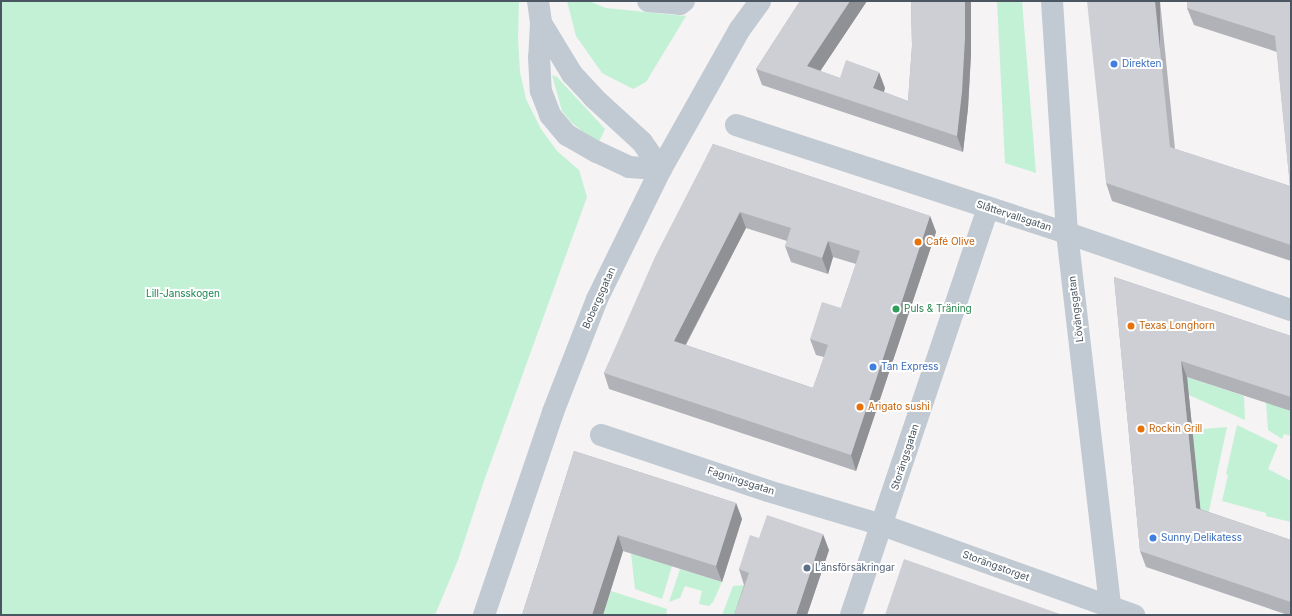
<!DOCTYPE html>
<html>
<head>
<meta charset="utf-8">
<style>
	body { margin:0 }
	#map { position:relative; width:1292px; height:616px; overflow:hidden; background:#f5f3f3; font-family:Inter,sans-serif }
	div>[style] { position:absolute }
	.green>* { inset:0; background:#c3f1d5 }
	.minor>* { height:22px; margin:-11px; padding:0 11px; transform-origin:11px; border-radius:11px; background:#c1cad2 }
	.wall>* { inset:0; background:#b0b2b7 }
	.shaded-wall>* { inset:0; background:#909195; transform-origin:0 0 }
	.building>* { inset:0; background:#cdcfd5 }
	.dots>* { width:11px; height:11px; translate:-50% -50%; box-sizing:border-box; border:2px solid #fff; border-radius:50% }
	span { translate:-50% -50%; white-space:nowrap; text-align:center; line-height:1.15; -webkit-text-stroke:4px #fff; paint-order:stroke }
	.shop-label { font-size:10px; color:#366cbe }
	.left { translate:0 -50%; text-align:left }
	.street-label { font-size:10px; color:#4a5661 }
	.food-label { font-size:10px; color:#c56008 }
	.park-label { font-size:10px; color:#17864f }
	.leisure-label { font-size:10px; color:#27864d }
	.service-label { font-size:10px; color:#4e5e75 }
	.frame { position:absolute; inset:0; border:2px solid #4a5661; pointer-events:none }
</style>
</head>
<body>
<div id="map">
	<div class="green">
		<i style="clip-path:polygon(1px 1px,519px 1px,518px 38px,520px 72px,526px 99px,541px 129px,557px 151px,579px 170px,587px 197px,485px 478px,458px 560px,435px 615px,1px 615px)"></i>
		<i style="clip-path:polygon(567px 1px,589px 1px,606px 8px,686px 16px,646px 82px,633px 89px,602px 73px,576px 36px)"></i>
		<i style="clip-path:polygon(997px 1px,1022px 1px,1036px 173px,1005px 163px)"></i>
		<i style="clip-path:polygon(552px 75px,557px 77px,605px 129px,598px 144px,572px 123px,562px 111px)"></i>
		<i style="clip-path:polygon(1187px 377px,1244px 396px,1245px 420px,1189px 395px)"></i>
		<i style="clip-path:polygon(1266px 402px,1291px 411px,1291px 436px,1284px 434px,1282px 439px,1268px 430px)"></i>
		<i style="clip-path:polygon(1237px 425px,1278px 445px,1268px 469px,1291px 481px,1291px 522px,1266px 516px,1266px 513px,1222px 501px,1228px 475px,1226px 474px)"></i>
		<i style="clip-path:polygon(1227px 427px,1206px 525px,1202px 524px,1192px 430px)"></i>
		<i style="clip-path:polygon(631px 553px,672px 566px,662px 599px,635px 589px)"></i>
		<i style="clip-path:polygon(680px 569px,722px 582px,713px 602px,709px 606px,699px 604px,702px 591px,685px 586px,680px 598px,669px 602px)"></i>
		<i style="clip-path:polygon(745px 585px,745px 615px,722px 615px,733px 586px)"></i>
		<i style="clip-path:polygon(611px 591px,667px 609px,666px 615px,603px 615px)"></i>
	</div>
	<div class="minor">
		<i style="left:538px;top:1px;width:22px;rotate:82deg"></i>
		<i style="left:541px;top:23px;width:34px;rotate:93deg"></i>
		<i style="left:539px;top:57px;width:34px;rotate:87deg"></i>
		<i style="left:541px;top:91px;width:26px;rotate:69deg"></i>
		<i style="left:550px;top:115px;width:26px;rotate:50deg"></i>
		<i style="left:567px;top:135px;width:34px;rotate:30deg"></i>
		<i style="left:597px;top:152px;width:35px;rotate:25deg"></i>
		<i style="left:629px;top:167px;width:32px;rotate:4deg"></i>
		<i style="left:648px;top:1px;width:32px;rotate:5deg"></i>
		<i style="left:680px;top:4px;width:5px;rotate:-37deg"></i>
		<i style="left:1052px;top:1px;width:232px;rotate:86.3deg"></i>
		<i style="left:1067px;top:233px;width:385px;rotate:83.4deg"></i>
		<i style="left:541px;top:23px;width:60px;rotate:58.7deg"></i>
		<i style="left:572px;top:74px;width:33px;rotate:47deg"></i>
		<i style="left:594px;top:98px;width:65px;rotate:42.5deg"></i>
		<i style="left:642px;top:142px;width:33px;rotate:55deg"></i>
		<i style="left:736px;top:125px;width:348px;rotate:18.1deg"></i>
		<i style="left:1067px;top:233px;width:237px;rotate:19deg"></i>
		<i style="left:601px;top:435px;width:176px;rotate:18.5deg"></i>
		<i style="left:768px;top:491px;width:119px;rotate:16.6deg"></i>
		<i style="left:882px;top:525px;width:268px;rotate:19.7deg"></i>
		<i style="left:484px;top:615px;width:214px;rotate:-71.2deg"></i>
		<i style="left:553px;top:412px;width:121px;rotate:-68.7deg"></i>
		<i style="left:597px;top:299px;width:145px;rotate:-63.8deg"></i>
		<i style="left:661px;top:169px;width:161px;rotate:-60.6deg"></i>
		<i style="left:740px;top:29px;width:34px;rotate:-54deg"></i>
		<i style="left:851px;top:615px;width:429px;rotate:-71.4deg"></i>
	</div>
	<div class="wall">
		<i style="clip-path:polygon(800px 1px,867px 1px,820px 71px,840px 78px,885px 88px,884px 92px,908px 101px,912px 46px,911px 1px,971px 1px,971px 54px,968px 108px,963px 152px,762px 85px,756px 69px)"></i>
		<i style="clip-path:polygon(1160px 1px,1175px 149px,1290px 186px,1277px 52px,1194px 25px,1187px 8px,1291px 1px,1291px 261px,1112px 201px,1106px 183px)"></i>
		<i style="clip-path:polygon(evenodd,713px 144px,930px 216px,936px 232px,856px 471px,609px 389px,604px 373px,713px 144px,746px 228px,787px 241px,785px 246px,791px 262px,828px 274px,833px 257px,856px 264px,841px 308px,810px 339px,816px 355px,824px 357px,813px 388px,686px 345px,746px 228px)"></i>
		<i style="clip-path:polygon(1114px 277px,1291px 336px,1291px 411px,1187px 377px,1200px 509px,1291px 540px,1291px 615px,1288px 615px,1146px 567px,1140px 551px)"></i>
		<i style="clip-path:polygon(574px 451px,736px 503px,742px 519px,722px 582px,623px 551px,603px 615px,522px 615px)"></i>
		<i style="clip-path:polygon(759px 538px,829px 550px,807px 615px,734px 615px,744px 585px,739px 569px)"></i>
	</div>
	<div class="shaded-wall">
		<i style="clip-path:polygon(850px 1px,867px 1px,813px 82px,807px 66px)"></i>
		<i style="clip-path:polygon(965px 1px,971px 1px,971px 54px,968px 108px,963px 152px,957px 136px)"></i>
		<i style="left:1155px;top:1px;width:5px;height:147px"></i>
		<i style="clip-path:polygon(879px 72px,885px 88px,879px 105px,873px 88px)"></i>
		<i style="clip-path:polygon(740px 212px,746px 228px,679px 357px,674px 341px)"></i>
		<i style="clip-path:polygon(930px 216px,936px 232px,856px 471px,851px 455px)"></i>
		<i style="clip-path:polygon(828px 241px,833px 257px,828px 274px,822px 258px)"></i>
		<i style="clip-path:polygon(1181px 361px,1187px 377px,1202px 524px,1196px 508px)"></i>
		<i style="clip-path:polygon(736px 503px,742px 519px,722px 582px,716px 566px)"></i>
		<i style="clip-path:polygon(823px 534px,829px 550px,807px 615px,796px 615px)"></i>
		<i style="clip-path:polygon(618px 535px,623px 551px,603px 615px,592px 615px)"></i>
	</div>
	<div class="building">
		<i style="clip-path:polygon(800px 1px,850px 1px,807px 66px,840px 78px,846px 60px,879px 72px,873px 88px,908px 101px,912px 46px,911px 1px,965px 1px,965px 38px,962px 92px,957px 136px,756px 69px)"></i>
		<i style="clip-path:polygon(1087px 1px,1155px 1px,1170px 147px,1290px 186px,1275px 36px,1187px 8px,1187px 1px,1291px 1px,1291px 245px,1106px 183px)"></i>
		<i style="clip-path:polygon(evenodd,713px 144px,930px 216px,851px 455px,604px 373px,655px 257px,713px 144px,740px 212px,791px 228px,785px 246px,822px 258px,828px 241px,860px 251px,841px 308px,822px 302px,810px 339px,828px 345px,813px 388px,674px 341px,740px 212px)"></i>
		<i style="clip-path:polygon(1114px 277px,1291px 336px,1291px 397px,1181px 361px,1196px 508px,1291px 540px,1291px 602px,1140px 551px)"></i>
		<i style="clip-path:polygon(574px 451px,736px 503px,716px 566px,618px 535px,592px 615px,522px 615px)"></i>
		<i style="clip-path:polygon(767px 515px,823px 534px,796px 615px,734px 615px,749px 573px,739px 569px,750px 535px,759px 538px)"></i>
		<i style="clip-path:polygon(904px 559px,1060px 614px,1060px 615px,885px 615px)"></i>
	</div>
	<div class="dots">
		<i style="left:1114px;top:64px;background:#3f7fe0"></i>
		<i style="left:918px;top:242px;background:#e8710a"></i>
		<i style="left:896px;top:309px;background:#2e9e5b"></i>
		<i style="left:1131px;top:326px;background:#e8710a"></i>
		<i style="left:873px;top:367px;background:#3f7fe0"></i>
		<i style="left:860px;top:407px;background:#e8710a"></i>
		<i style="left:1141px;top:429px;background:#e8710a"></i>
		<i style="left:1153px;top:538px;background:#3f7fe0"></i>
		<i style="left:807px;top:568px;background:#5c6f8a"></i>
	</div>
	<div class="shop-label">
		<span class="left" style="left:1122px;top:64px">Direkten</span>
		<span class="left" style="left:881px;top:367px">Tan Express</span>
		<span class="left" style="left:1161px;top:538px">Sunny Delikatess</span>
	</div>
	<div class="street-label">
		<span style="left:1014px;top:216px;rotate:18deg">Slåttervallsgatan</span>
		<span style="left:599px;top:298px;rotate:-66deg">Bobergsgatan</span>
		<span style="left:1076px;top:309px;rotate:-97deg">Lövängsgatan</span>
		<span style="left:905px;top:457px;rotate:-72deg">Storängsgatan</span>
		<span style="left:741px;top:481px;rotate:18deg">Fagningsgatan</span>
		<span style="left:996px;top:566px;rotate:20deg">Storängstorget</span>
	</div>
	<div class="food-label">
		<span class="left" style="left:926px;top:242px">Café Olive</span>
		<span class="left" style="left:1139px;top:326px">Texas Longhorn</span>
		<span class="left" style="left:868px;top:407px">Arigato sushi</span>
		<span class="left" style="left:1149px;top:429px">Rockin Grill</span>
	</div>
	<div class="park-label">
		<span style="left:183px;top:294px">Lill-Jansskogen</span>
	</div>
	<div class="leisure-label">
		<span class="left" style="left:904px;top:309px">Puls &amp; Träning</span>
	</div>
	<div class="service-label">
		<span class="left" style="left:815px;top:568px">Länsförsäkringar</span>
	</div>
	<div class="frame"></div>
</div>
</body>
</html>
